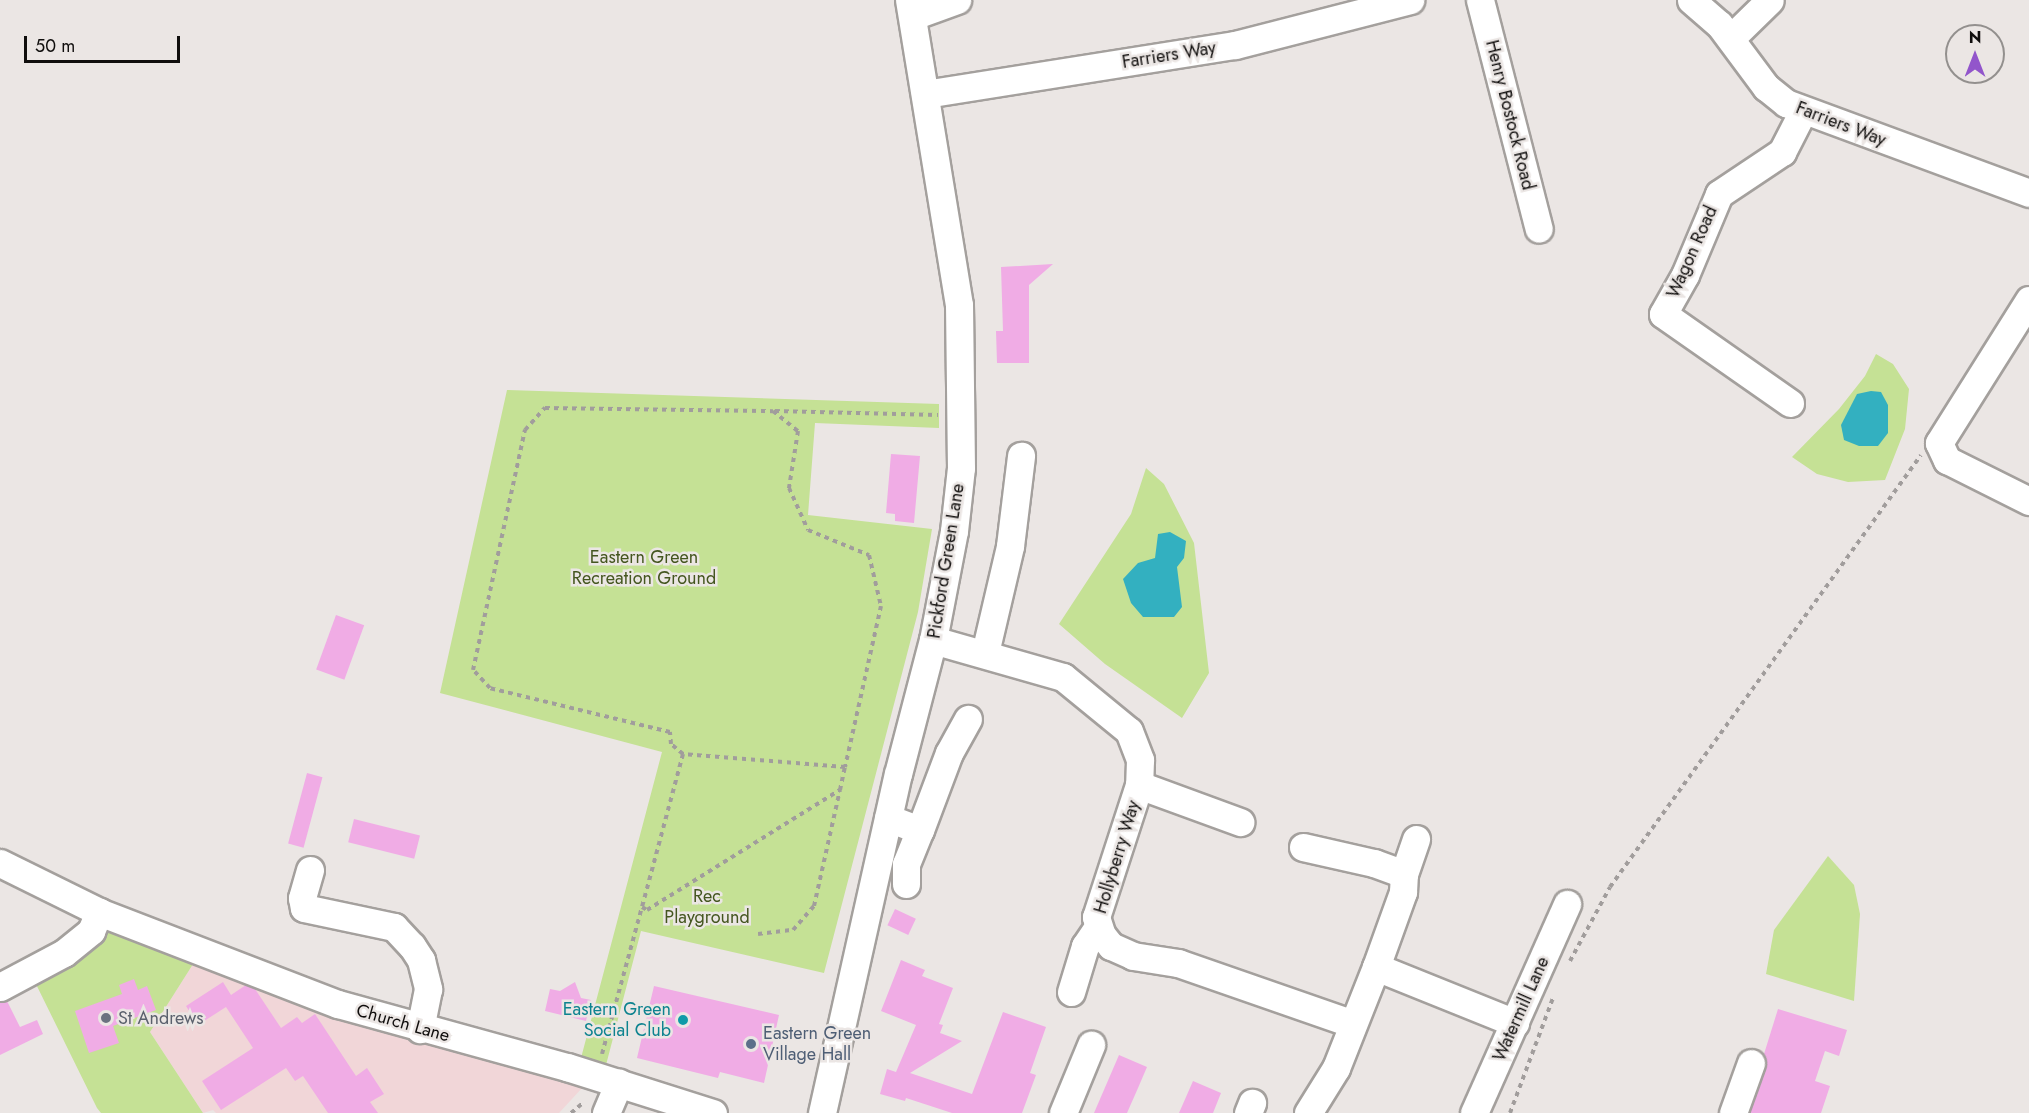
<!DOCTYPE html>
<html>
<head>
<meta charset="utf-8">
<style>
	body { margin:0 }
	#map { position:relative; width:2029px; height:1113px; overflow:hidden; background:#ebe6e4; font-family:Jost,sans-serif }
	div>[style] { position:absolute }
	.education>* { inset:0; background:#f1d6d8 }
	.green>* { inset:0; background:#c5e195 }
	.water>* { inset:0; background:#33b0c0 }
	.building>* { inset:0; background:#f0ace5; transform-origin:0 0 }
	.path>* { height:4px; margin-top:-2px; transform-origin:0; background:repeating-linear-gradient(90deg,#a19d9c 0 4.5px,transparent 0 9px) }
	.roads { filter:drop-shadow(2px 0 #a4a09d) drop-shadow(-2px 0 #a4a09d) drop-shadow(0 2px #a4a09d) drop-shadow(0 -2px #a4a09d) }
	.minor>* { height:27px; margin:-13.5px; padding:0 13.5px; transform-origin:13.5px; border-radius:13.5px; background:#fff }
	.dots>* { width:16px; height:16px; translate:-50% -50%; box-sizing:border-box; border:3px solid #ebe6e4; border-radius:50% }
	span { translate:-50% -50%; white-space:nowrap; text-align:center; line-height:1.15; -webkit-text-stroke:5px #ebe6e4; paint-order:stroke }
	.street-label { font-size:18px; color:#100e0d }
	.park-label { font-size:18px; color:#44561f }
	.culture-label { font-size:18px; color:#0d838f }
	.right { translate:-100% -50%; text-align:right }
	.worship-label { font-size:18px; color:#5b616d }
	.left { translate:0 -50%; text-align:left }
	.service-label { font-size:18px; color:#4e5e75 }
	.north { position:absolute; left:1945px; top:24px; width:60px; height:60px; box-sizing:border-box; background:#ebe6e4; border:2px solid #93908e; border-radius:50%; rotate:0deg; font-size:16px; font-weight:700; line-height:24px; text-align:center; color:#100e0d }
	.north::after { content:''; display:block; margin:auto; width:21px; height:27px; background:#9255cb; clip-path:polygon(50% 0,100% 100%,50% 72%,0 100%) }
	.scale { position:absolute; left:24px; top:36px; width:156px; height:27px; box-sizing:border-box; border:3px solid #100e0d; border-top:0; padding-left:8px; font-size:18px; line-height:21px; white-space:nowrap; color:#100e0d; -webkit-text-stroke:4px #ebe6e4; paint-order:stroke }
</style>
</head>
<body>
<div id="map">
	<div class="education">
		<i style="clip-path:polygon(195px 961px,420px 1038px,583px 1087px,559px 1113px,216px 1113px,213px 1110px,203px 1113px,150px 1032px)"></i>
	</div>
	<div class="green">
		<i style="clip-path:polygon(1876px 354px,1893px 364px,1909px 389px,1905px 429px,1885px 480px,1848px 482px,1817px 474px,1792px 457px,1839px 409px,1865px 376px)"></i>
		<i style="clip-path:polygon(507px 390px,939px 404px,939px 428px,815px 423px,808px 515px,932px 529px,918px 612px,824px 973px,641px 931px,606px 1065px,581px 1058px,662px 752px,440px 693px)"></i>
		<i style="clip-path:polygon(1146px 468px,1164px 484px,1194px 543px,1209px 673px,1182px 718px,1105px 664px,1059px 624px,1131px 514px)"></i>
		<i style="clip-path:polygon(1828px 856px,1854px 885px,1860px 914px,1854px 1001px,1766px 974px,1774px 930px)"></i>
		<i style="clip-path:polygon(101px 925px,195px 961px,150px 1032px,203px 1113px,101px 1113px,97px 1108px,30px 972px)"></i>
	</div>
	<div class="water">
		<i style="clip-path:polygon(1871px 391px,1881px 392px,1888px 405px,1888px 433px,1878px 446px,1859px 446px,1844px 440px,1841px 425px,1857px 394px)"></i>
		<i style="clip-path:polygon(1170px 532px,1186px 541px,1184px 558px,1177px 567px,1182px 607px,1174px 617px,1143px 617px,1131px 603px,1123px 579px,1138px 563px,1155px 558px,1158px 534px)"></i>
	</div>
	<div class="building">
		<i style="clip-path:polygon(1053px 264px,1029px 285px,1029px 363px,997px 363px,996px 331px,1003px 331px,1001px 267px)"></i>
		<i style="clip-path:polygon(891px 454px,920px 456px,914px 523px,895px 521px,895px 514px,886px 513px)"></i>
		<i style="left:336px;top:615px;width:30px;height:58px;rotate:20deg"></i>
		<i style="left:307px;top:773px;width:16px;height:73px;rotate:15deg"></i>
		<i style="left:354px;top:819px;width:68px;height:24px;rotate:14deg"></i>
		<i style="left:895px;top:909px;width:23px;height:18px;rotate:25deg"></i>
		<i style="clip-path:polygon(901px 960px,925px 970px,922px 976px,953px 988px,939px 1024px,943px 1025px,940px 1033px,962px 1041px,910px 1073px,972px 1094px,1003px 1012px,1046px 1027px,1030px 1073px,1036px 1075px,1022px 1113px,952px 1113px,906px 1098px,905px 1101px,880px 1094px,887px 1069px,896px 1072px,916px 1025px,881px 1011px)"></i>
		<i style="clip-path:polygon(134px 979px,138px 990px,147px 986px,156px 1010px,113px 1026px,119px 1043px,89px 1053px,75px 1011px,122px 994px,119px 985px)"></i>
		<i style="clip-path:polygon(223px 982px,231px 995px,246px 985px,255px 989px,281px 1028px,297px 1017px,302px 1023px,315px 1014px,356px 1076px,367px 1068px,384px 1094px,370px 1102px,378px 1113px,328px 1113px,303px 1076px,295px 1081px,286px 1068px,221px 1110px,202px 1081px,253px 1048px,226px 1007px,198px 1025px,186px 1006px)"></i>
		<i style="clip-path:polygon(575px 982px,581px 998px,591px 1000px,586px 1021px,545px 1011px,550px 989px,560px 991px)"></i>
		<i style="clip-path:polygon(654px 986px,779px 1015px,764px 1083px,720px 1072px,718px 1078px,637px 1058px)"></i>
		<i style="clip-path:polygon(7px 1001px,20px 1027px,37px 1020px,43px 1034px,0 1055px,0 1003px)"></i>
		<i style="clip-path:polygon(1778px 1009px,1847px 1030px,1839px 1056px,1825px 1051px,1815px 1081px,1830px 1086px,1821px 1113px,1750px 1113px,1766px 1068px,1764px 1054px)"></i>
		<i style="clip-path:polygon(1119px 1055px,1147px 1067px,1138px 1088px,1127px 1113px,1094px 1113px)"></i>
		<i style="clip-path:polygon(1193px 1081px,1221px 1093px,1213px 1113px,1179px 1113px)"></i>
	</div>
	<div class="path">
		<i style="left:775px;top:411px;width:163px;rotate:1.4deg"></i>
		<i style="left:683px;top:754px;width:158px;rotate:105deg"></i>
		<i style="left:642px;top:907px;width:6px;rotate:31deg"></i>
		<i style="left:647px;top:910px;width:227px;rotate:-31.9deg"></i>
		<i style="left:840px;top:790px;width:24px;rotate:-78deg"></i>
		<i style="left:845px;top:767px;width:163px;rotate:-175.4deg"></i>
		<i style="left:683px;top:754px;width:16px;rotate:-140deg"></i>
		<i style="left:671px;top:744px;width:12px;rotate:-95deg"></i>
		<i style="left:670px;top:732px;width:185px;rotate:-166.3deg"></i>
		<i style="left:490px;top:688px;width:25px;rotate:-133deg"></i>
		<i style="left:473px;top:670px;width:246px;rotate:-77.8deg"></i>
		<i style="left:525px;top:430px;width:30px;rotate:-48deg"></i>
		<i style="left:545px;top:408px;width:228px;rotate:0.8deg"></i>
		<i style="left:773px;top:411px;width:32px;rotate:39deg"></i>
		<i style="left:798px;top:431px;width:58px;rotate:99deg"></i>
		<i style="left:789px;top:488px;width:46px;rotate:65.7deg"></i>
		<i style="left:808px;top:530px;width:66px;rotate:22.3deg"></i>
		<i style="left:869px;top:555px;width:52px;rotate:76.8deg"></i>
		<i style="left:881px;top:606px;width:165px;rotate:102.6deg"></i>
		<i style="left:758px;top:934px;width:35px;rotate:-7deg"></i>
		<i style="left:793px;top:930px;width:32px;rotate:-49deg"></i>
		<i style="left:814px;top:906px;width:119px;rotate:-77.4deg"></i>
		<i style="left:1570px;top:961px;width:84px;rotate:-61.6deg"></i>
		<i style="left:1610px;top:887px;width:532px;rotate:-54.25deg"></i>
		<i style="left:602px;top:1054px;width:152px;rotate:-74.8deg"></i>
		<i style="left:571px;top:1113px;width:17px;rotate:-40deg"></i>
		<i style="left:1510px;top:1113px;width:123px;rotate:-69.5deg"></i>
	</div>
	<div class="roads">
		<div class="minor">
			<i style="left:1480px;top:0;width:236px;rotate:75.6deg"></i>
			<i style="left:1691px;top:0;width:37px;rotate:41deg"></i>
			<i style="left:1719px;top:24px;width:79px;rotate:53.3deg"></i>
			<i style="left:1766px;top:87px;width:26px;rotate:39deg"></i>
			<i style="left:1786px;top:103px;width:259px;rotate:20.3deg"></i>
			<i style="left:913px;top:16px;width:47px;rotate:-20deg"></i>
			<i style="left:1731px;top:38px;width:54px;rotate:-44.3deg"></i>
			<i style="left:925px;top:94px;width:314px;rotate:-9deg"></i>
			<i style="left:1235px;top:45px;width:181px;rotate:-14.4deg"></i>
			<i style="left:2029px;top:300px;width:169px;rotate:122.2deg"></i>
			<i style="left:1939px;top:443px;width:19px;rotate:65deg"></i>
			<i style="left:1947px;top:460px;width:92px;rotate:26.6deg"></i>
			<i style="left:1790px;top:403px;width:155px;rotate:-145deg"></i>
			<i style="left:1663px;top:314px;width:45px;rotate:-60.6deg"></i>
			<i style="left:1685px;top:275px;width:88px;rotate:-67.2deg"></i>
			<i style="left:1719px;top:194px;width:76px;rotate:-33.7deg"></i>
			<i style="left:1782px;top:152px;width:46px;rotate:-62.9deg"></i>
			<i style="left:933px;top:640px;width:135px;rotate:15.9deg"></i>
			<i style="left:1063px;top:677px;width:85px;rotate:39.3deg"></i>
			<i style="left:1129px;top:731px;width:31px;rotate:69deg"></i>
			<i style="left:1140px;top:760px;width:25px;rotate:92deg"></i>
			<i style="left:1139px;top:785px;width:139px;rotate:108deg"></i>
			<i style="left:1096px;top:917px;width:19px;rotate:72deg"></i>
			<i style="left:1102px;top:935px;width:14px;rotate:51deg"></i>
			<i style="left:1111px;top:946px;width:24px;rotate:24deg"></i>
			<i style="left:1133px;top:956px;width:46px;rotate:8.8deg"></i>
			<i style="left:1178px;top:963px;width:185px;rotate:19.2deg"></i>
			<i style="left:985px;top:653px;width:110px;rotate:-76.8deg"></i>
			<i style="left:1010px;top:546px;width:91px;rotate:-83deg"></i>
			<i style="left:1139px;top:785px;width:108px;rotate:20.1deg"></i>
			<i style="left:888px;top:818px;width:34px;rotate:21deg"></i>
			<i style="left:920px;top:830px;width:82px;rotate:-69.4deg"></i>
			<i style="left:949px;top:753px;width:39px;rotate:-61deg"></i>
			<i style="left:1303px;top:847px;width:73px;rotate:12.7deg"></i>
			<i style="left:1374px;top:863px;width:32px;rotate:20deg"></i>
			<i style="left:0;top:863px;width:110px;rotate:26.3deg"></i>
			<i style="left:99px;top:912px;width:256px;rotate:21.1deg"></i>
			<i style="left:338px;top:1004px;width:238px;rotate:15.4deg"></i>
			<i style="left:567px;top:1067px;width:153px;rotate:17.5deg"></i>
			<i style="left:310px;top:870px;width:29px;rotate:106deg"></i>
			<i style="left:302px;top:898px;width:10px;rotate:79deg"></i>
			<i style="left:304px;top:908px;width:92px;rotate:11.9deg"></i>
			<i style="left:394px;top:927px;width:26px;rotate:47deg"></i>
			<i style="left:412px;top:946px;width:17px;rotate:57deg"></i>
			<i style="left:421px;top:960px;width:30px;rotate:76deg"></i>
			<i style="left:428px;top:989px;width:41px;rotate:101.3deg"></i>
			<i style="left:906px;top:884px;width:20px;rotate:-90deg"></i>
			<i style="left:906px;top:864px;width:37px;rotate:-68deg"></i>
			<i style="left:1376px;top:967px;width:150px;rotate:21.9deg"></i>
			<i style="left:0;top:987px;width:72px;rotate:-28deg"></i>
			<i style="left:64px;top:953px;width:35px;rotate:-39deg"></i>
			<i style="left:91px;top:931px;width:21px;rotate:-67deg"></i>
			<i style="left:1071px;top:992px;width:48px;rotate:-73.1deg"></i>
			<i style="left:1085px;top:946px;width:23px;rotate:-56deg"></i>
			<i style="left:606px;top:1113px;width:33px;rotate:-67deg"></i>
			<i style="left:822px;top:1113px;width:347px;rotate:-77.4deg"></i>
			<i style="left:898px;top:774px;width:138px;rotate:-75.4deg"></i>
			<i style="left:933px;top:640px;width:111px;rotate:-79.1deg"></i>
			<i style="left:954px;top:531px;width:63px;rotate:-83.7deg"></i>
			<i style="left:961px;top:468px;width:163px;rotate:-90.7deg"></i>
			<i style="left:959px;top:305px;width:309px;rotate:-99.3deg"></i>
			<i style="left:1063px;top:1113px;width:74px;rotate:-67.6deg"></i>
			<i style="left:1248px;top:1113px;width:11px;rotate:-68deg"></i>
			<i style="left:1308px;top:1113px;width:53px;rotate:-58.1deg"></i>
			<i style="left:1336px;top:1068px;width:109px;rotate:-68.4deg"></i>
			<i style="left:1376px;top:967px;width:80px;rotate:-70.2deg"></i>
			<i style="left:1403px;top:892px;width:18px;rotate:-87deg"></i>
			<i style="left:1404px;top:874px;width:37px;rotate:-71deg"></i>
			<i style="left:1474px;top:1113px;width:229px;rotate:-66deg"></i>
			<i style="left:1733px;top:1113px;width:53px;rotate:-70.2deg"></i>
		</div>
	</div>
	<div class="dots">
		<i style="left:106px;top:1018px;background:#6b7280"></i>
		<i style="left:683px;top:1020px;background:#0f9aa8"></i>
		<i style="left:751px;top:1044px;background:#5c6f8a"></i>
	</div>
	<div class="street-label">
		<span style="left:1169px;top:55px;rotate:-9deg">Farriers Way</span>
		<span style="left:1510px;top:115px;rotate:76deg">Henry Bostock Road</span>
		<span style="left:1841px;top:124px;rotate:21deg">Farriers Way</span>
		<span style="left:1692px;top:252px;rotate:-66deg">Wagon Road</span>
		<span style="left:946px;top:561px;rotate:-81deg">Pickford Green Lane</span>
		<span style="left:1117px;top:857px;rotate:-73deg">Hollyberry Way</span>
		<span style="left:1521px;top:1009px;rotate:-66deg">Watermill Lane</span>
		<span style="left:403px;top:1023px;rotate:16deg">Church Lane</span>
	</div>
	<div class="park-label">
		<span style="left:644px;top:568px">Eastern Green<br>Recreation Ground</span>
		<span style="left:707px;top:907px">Rec<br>Playground</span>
	</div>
	<div class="culture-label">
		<span class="right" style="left:671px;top:1020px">Eastern Green<br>Social Club</span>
	</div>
	<div class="worship-label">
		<span class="left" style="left:118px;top:1018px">St Andrews</span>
	</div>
	<div class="service-label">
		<span class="left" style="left:763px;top:1044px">Eastern Green<br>Village Hall</span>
	</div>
	<div class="north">N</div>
	<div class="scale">50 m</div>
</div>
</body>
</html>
